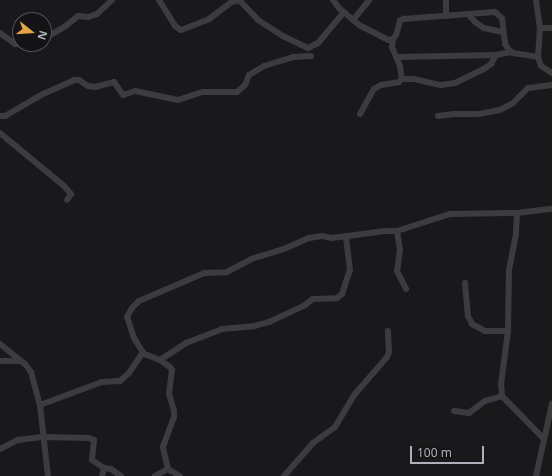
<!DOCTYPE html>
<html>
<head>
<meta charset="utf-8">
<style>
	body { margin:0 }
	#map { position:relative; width:552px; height:476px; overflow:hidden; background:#19191b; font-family:"Noto Sans",sans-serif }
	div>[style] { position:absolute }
	.minor>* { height:6px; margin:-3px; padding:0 3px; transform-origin:3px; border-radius:3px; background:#3b3c40 }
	span { translate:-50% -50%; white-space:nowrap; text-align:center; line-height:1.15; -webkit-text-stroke:3px #141416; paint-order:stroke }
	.north { position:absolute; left:12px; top:12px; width:40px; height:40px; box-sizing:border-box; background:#141416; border:1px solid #515358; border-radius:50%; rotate:107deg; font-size:11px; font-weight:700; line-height:16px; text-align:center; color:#adb2ba }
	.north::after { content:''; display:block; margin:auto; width:14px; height:18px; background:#e7a546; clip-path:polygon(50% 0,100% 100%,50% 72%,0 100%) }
	.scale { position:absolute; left:410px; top:446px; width:74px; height:18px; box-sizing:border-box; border:2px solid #adb2ba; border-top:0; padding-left:5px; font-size:12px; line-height:14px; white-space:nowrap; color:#adb2ba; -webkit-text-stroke:3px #141416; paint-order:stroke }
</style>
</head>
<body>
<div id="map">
	<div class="minor">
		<i style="left:159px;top:0;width:31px;rotate:58deg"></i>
		<i style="left:175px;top:26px;width:7px;rotate:34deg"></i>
		<i style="left:181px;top:30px;width:30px;rotate:-21deg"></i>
		<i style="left:209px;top:19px;width:26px;rotate:-37deg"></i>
		<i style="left:230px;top:3px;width:9px;rotate:-18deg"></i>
		<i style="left:239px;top:0;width:28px;rotate:46deg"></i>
		<i style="left:258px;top:20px;width:30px;rotate:33deg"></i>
		<i style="left:283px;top:36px;width:28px;rotate:26deg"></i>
		<i style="left:308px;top:48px;width:11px;rotate:-27deg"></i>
		<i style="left:318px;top:43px;width:40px;rotate:-50deg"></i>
		<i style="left:333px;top:0;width:10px;rotate:53deg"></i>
		<i style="left:339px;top:8px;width:26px;rotate:40deg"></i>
		<i style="left:359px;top:25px;width:33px;rotate:27deg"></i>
		<i style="left:388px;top:40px;width:5px;rotate:-11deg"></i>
		<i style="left:393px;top:39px;width:5px;rotate:-53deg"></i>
		<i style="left:396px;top:35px;width:15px;rotate:-74deg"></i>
		<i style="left:400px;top:21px;width:4px;rotate:-34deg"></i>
		<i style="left:403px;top:19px;width:92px;rotate:-4.4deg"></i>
		<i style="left:495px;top:12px;width:9px;rotate:41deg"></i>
		<i style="left:502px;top:18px;width:26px;rotate:83deg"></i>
		<i style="left:505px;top:44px;width:7px;rotate:56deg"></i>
		<i style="left:509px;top:50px;width:5px;rotate:37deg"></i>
		<i style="left:513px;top:53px;width:25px;rotate:9deg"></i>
		<i style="left:536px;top:0;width:28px;rotate:82deg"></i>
		<i style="left:540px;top:28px;width:29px;rotate:94deg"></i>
		<i style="left:538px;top:57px;width:9px;rotate:72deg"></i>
		<i style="left:541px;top:66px;width:13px;rotate:32deg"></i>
		<i style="left:469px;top:15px;width:9px;rotate:49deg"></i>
		<i style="left:475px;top:22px;width:11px;rotate:34deg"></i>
		<i style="left:484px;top:28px;width:19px;rotate:12deg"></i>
		<i style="left:446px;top:16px;width:16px;rotate:-90deg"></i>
		<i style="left:353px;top:20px;width:26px;rotate:-51deg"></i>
		<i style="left:540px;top:28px;width:12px"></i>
		<i style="left:0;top:33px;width:19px;rotate:36deg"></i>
		<i style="left:15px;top:44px;width:14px"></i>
		<i style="left:44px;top:39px;width:27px;rotate:-31deg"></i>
		<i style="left:67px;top:25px;width:14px;rotate:-39deg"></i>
		<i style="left:78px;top:16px;width:10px;rotate:6deg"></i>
		<i style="left:88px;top:17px;width:9px;rotate:-18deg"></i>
		<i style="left:97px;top:14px;width:21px;rotate:-43deg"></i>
		<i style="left:397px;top:57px;width:99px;rotate:-1.2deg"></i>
		<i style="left:496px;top:55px;width:15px;rotate:-11deg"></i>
		<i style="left:402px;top:79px;width:12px"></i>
		<i style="left:414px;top:79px;width:28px;rotate:13deg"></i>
		<i style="left:441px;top:85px;width:14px;rotate:-8deg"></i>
		<i style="left:455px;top:83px;width:32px;rotate:-26deg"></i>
		<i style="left:484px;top:69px;width:9px;rotate:-36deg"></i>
		<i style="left:491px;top:64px;width:10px;rotate:-61deg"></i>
		<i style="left:360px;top:114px;width:29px;rotate:-61deg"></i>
		<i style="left:374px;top:89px;width:8px;rotate:-30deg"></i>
		<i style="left:381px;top:85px;width:18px;rotate:-9deg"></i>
		<i style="left:399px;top:82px;width:4px;rotate:-45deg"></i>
		<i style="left:402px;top:79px;width:13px;rotate:-99deg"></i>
		<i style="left:400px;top:66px;width:21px;rotate:-113deg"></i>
		<i style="left:392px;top:47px;width:8px;rotate:-83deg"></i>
		<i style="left:0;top:116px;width:5px"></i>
		<i style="left:5px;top:116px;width:44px;rotate:-30.1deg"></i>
		<i style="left:43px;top:94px;width:34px;rotate:-24deg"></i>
		<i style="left:74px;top:80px;width:5px"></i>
		<i style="left:79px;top:80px;width:11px;rotate:34deg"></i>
		<i style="left:88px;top:86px;width:7px;rotate:8deg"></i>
		<i style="left:95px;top:87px;width:20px;rotate:-15deg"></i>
		<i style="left:114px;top:82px;width:16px;rotate:55deg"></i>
		<i style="left:123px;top:95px;width:13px;rotate:-18deg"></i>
		<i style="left:135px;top:91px;width:44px;rotate:11.8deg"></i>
		<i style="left:178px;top:100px;width:26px;rotate:-18deg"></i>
		<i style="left:203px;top:92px;width:34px"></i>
		<i style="left:237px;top:92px;width:11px;rotate:-41deg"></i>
		<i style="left:245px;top:85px;width:11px;rotate:-68deg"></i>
		<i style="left:249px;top:75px;width:17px;rotate:-31deg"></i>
		<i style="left:264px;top:66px;width:30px;rotate:-17deg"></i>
		<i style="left:293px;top:57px;width:18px;rotate:-3deg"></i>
		<i style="left:438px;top:116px;width:16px;rotate:-7deg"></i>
		<i style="left:454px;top:114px;width:25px"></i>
		<i style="left:479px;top:114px;width:21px;rotate:-11deg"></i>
		<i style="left:500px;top:110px;width:15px;rotate:-28deg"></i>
		<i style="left:513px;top:103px;width:21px;rotate:-45deg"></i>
		<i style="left:528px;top:88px;width:24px;rotate:-7deg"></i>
		<i style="left:0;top:133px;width:83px;rotate:39.6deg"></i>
		<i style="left:64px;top:186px;width:11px;rotate:49deg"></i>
		<i style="left:71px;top:194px;width:7px;rotate:124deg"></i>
		<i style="left:517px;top:213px;width:21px;rotate:93deg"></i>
		<i style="left:516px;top:234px;width:38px;rotate:101deg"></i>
		<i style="left:509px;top:271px;width:60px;rotate:91deg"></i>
		<i style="left:508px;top:331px;width:53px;rotate:97.5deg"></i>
		<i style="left:501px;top:384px;width:12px;rotate:85deg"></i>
		<i style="left:502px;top:396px;width:60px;rotate:45.7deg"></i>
		<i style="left:397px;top:231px;width:56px;rotate:-17.8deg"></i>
		<i style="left:450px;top:214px;width:67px;rotate:-0.9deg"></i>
		<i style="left:517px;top:213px;width:35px;rotate:-7deg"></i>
		<i style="left:465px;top:283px;width:33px;rotate:85deg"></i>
		<i style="left:468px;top:316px;width:9px;rotate:63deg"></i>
		<i style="left:472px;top:324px;width:15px;rotate:28deg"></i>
		<i style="left:485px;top:331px;width:23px"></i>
		<i style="left:0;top:344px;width:32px;rotate:39deg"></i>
		<i style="left:25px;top:364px;width:10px;rotate:53deg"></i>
		<i style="left:31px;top:372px;width:34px;rotate:75deg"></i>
		<i style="left:40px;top:405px;width:71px;rotate:83.6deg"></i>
		<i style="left:160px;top:360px;width:31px;rotate:-33deg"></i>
		<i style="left:186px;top:343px;width:39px;rotate:-21deg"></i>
		<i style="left:222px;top:329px;width:32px;rotate:-5deg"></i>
		<i style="left:254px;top:326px;width:16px;rotate:-15deg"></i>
		<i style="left:269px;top:322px;width:40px;rotate:-25deg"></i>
		<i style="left:305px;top:305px;width:10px;rotate:-37deg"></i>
		<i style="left:313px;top:299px;width:24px;rotate:-2deg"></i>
		<i style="left:337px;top:298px;width:6px;rotate:-39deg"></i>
		<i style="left:342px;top:294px;width:25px;rotate:-72deg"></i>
		<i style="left:350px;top:270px;width:34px;rotate:-97deg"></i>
		<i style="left:0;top:361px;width:20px"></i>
		<i style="left:40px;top:405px;width:66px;rotate:-20.4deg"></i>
		<i style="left:102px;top:382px;width:18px;rotate:-3deg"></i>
		<i style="left:120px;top:381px;width:12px;rotate:-42deg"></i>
		<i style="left:129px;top:373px;width:25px;rotate:-56deg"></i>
		<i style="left:454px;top:411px;width:15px;rotate:8deg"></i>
		<i style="left:469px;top:413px;width:20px;rotate:-37deg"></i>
		<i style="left:485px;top:401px;width:18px;rotate:-16deg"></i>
		<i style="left:0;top:449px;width:20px;rotate:-27deg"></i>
		<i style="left:18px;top:440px;width:24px;rotate:-7deg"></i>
		<i style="left:42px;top:437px;width:47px;rotate:1.2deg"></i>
		<i style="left:89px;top:438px;width:5px;rotate:22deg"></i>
		<i style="left:94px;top:440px;width:20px;rotate:96deg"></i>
		<i style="left:92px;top:460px;width:14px;rotate:34deg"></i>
		<i style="left:104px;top:468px;width:7px;rotate:8deg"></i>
		<i style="left:111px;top:469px;width:12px;rotate:35deg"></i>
		<i style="left:102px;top:476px;width:8px;rotate:-76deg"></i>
		<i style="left:155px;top:476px;width:15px;rotate:-28deg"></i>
		<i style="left:180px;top:476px;width:14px;rotate:-150deg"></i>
		<i style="left:168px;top:469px;width:23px;rotate:-103deg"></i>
		<i style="left:163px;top:447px;width:32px;rotate:-70deg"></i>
		<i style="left:174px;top:417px;width:6px;rotate:-90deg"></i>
		<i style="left:174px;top:411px;width:18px;rotate:-106deg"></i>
		<i style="left:169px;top:394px;width:24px;rotate:-83deg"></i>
		<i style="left:172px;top:370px;width:4px;rotate:-124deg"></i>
		<i style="left:170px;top:367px;width:12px;rotate:-145deg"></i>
		<i style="left:160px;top:360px;width:17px;rotate:-159deg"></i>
		<i style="left:144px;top:354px;width:19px;rotate:-122deg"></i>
		<i style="left:134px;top:338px;width:22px;rotate:-108deg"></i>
		<i style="left:127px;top:317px;width:10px;rotate:-61deg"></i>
		<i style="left:132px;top:308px;width:10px;rotate:-45deg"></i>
		<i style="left:139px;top:301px;width:71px;rotate:-23.3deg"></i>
		<i style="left:204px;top:273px;width:23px;rotate:-2deg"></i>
		<i style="left:227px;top:272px;width:27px;rotate:-28deg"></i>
		<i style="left:251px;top:259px;width:34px;rotate:-17deg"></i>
		<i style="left:284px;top:249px;width:27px;rotate:-24deg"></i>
		<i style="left:309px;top:238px;width:13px;rotate:-9deg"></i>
		<i style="left:322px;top:236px;width:10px;rotate:11deg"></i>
		<i style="left:332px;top:238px;width:54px;rotate:-7.4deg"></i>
		<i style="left:386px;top:231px;width:11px"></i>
		<i style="left:397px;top:231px;width:19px;rotate:81deg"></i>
		<i style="left:400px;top:250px;width:21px;rotate:98deg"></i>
		<i style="left:397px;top:271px;width:20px;rotate:63deg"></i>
		<i style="left:284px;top:476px;width:44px;rotate:-48.7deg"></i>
		<i style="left:313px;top:443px;width:27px;rotate:-36deg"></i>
		<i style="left:335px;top:427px;width:39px;rotate:-59deg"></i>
		<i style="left:355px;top:394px;width:49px;rotate:-49.1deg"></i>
		<i style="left:387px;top:357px;width:5px;rotate:-68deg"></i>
		<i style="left:389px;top:352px;width:21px;rotate:-93deg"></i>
		<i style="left:536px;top:476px;width:74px;rotate:-77.5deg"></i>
	</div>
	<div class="north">N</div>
	<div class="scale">100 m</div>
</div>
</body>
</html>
